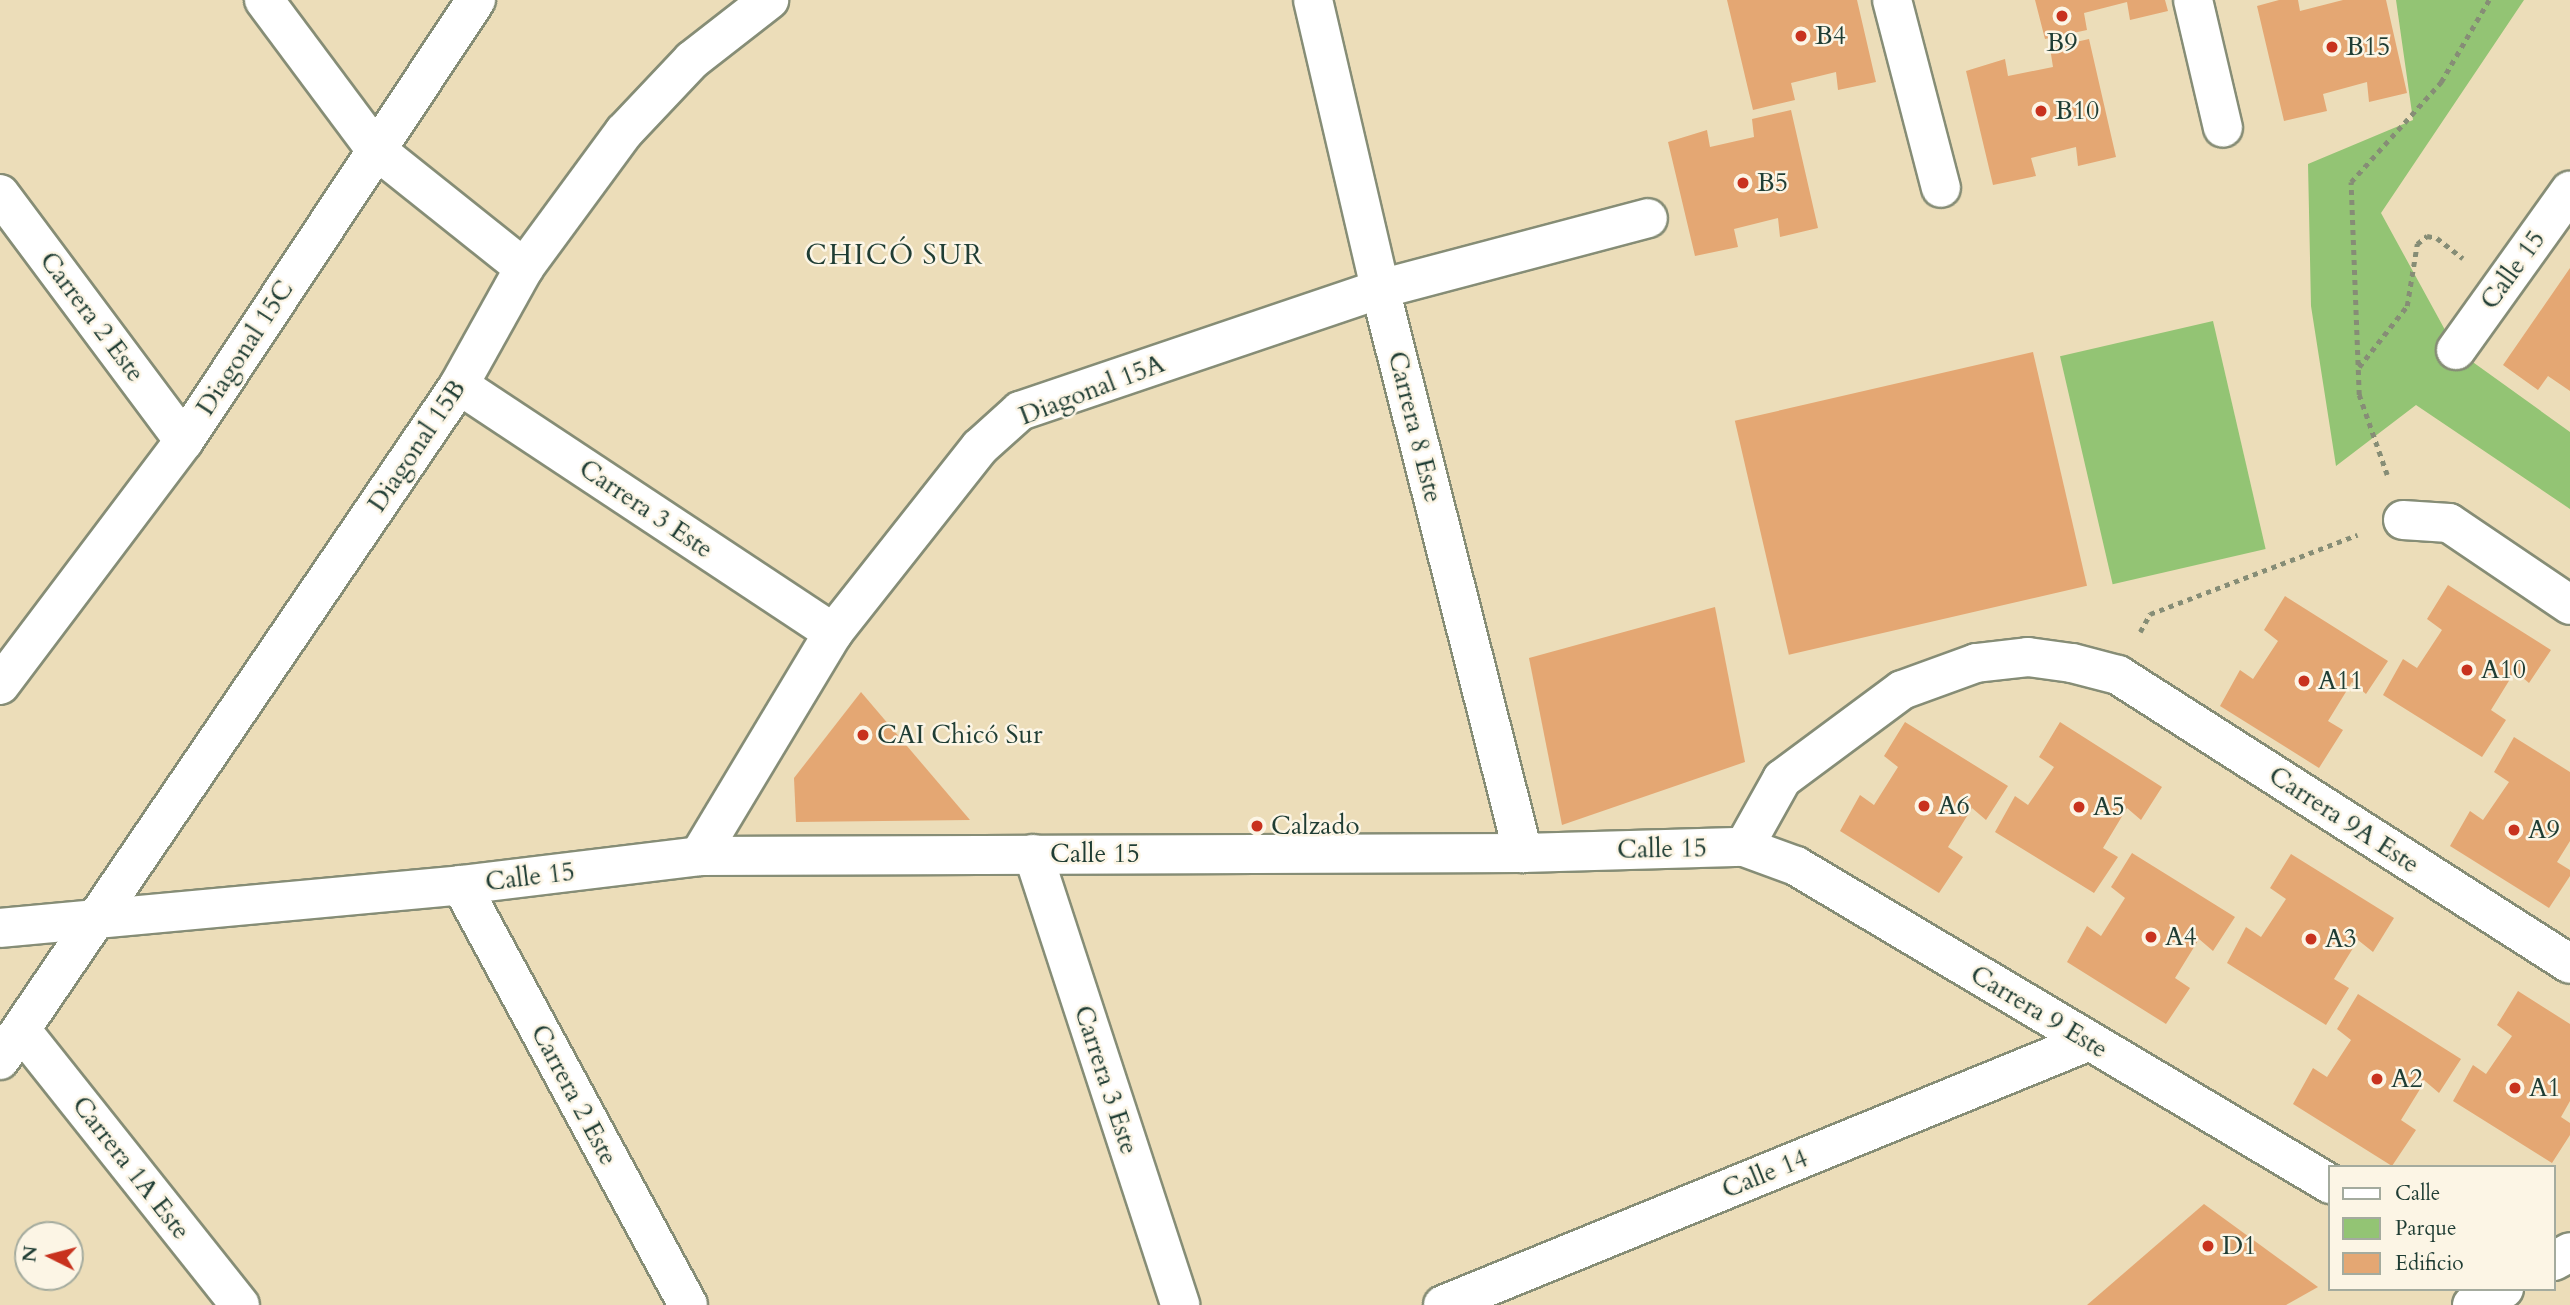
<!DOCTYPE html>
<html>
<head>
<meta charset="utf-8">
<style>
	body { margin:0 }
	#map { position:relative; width:2570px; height:1305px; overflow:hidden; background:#ecddb9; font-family:Cardo,serif }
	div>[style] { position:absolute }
	.green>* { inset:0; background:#93c474; transform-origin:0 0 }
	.building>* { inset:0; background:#e4a773; transform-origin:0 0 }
	.path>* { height:4.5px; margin-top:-2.25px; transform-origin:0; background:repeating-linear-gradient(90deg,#868d76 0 5px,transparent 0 10px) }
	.roads { filter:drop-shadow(2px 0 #868d76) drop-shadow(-2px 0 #868d76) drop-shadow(0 2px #868d76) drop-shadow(0 -2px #868d76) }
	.minor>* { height:38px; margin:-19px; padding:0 19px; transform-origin:19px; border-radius:19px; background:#fff }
	.major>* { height:38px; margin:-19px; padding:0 19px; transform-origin:19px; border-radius:19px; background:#fff }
	.dots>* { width:19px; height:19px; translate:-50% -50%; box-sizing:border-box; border:4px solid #fcf5e5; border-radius:50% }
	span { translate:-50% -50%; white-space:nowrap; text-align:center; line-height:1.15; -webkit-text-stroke:5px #fcf5e5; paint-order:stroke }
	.poi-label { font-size:26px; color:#1f3d34 }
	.left { translate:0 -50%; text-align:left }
	.street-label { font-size:26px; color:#1f3d34 }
	.neighbourhood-label { font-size:28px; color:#1f3d34; letter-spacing:2px }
	.legend { position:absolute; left:2328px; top:1165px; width:228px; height:126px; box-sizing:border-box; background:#fcf5e5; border:2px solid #a4ab9e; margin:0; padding:9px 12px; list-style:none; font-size:21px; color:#1f3d34 }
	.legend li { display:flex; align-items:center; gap:14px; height:35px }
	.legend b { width:35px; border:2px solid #a4ab9e }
	.north { position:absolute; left:14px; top:1221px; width:70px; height:70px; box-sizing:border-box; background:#fcf5e5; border:2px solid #a4ab9e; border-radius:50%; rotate:276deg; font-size:19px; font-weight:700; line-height:28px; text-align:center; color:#1f3d34 }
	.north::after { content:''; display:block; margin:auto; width:24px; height:32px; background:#c8321e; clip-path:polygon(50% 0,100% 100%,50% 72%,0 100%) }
</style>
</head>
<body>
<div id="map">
	<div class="green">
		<i style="clip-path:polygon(2396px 0,2524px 0,2381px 213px,2456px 350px,2570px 432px,2570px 509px,2416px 405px,2336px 466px,2311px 306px,2308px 164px,2413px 120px)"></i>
		<i style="left:2213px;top:321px;width:234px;height:157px;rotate:77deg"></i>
	</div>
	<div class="building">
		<i style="clip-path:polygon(1727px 0,1857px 0,1876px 82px,1838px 90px,1836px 72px,1791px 83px,1795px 100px,1753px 110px)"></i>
		<i style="clip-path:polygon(2035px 0,2165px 0,2168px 11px,2130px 20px,2127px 2px,2084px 13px,2087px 30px,2045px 39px)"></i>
		<i style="clip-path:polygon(2279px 0,2298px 0,2300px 11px,2343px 0,2386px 0,2407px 93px,2369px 102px,2367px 82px,2323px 94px,2327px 111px,2284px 121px,2257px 6px)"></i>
		<i style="clip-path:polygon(2089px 39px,2116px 157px,2078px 166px,2076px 147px,2031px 158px,2036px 176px,1993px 185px,1966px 71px,2005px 59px,2008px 76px,2053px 67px,2050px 48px)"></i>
		<i style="clip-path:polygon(1791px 110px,1818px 228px,1780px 237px,1778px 218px,1734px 229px,1738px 247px,1695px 256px,1668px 142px,1707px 130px,1710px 147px,1754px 137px,1752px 119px)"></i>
		<i style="clip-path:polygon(2570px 268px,2570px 391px,2548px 376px,2538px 390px,2503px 365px)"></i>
		<i style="left:2033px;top:352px;width:240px;height:306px;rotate:77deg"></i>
		<i style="clip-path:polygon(2448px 585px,2551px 650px,2529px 683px,2515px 671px,2491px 710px,2506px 720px,2482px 757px,2383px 695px,2403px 659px,2417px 668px,2442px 630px,2427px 619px)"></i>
		<i style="clip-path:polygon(2285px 596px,2388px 661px,2366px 694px,2352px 682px,2328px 721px,2343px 730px,2319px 768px,2220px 706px,2240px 670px,2253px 679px,2278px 641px,2264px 630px)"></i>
		<i style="clip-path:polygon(1715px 607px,1745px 762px,1562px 825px,1529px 658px)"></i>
		<i style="clip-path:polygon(861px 692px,970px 820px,796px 822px,794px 778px)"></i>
		<i style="clip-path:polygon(1905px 722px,2008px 786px,1986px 820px,1972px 808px,1948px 847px,1963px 857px,1939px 893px,1840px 831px,1860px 795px,1874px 805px,1898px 767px,1884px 756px)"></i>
		<i style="clip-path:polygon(2060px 722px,2162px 787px,2141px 820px,2127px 808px,2103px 848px,2118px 857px,2094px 893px,1995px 832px,2015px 796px,2028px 805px,2054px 767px,2039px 757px)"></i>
		<i style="clip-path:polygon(2514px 737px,2570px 772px,2570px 841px,2557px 862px,2570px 870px,2570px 876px,2549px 908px,2450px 846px,2470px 811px,2483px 820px,2509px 782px,2494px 772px)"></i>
		<i style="clip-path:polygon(2132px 853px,2235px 917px,2213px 951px,2199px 939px,2175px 978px,2190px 988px,2166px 1024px,2067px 962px,2087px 926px,2101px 936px,2125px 898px,2111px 887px)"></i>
		<i style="clip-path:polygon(2291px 854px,2394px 918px,2373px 952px,2358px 940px,2334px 979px,2349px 988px,2326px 1025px,2227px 963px,2246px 927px,2261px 937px,2286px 899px,2270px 888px)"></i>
		<i style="clip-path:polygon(2518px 991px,2570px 1024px,2570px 1101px,2561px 1117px,2570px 1123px,2570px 1135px,2552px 1163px,2453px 1101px,2473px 1065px,2486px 1074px,2512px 1036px,2497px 1025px)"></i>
		<i style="clip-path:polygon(2358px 994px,2461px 1059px,2439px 1093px,2425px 1081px,2401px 1120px,2416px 1130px,2392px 1166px,2293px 1104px,2313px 1068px,2327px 1077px,2351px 1040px,2337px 1029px)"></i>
		<i style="clip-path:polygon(2204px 1204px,2318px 1287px,2286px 1305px,2087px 1305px)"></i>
	</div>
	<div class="path">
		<i style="left:2359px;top:367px;width:78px;rotate:-51.8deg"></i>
		<i style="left:2407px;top:306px;width:63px;rotate:-80.8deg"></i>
		<i style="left:2417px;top:244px;width:13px;rotate:-39deg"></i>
		<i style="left:2427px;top:236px;width:10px;rotate:11deg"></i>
		<i style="left:2437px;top:238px;width:33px;rotate:38deg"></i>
		<i style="left:2387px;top:475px;width:85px;rotate:-109.3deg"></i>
		<i style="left:2359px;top:395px;width:213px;rotate:-92.2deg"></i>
		<i style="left:2351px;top:182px;width:135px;rotate:-48deg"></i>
		<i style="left:2441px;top:82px;width:95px;rotate:-59.7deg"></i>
		<i style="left:2140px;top:632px;width:21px;rotate:-61deg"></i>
		<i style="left:2150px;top:614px;width:222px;rotate:-20.9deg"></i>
	</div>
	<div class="roads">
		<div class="minor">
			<i style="left:264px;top:0;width:186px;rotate:53.3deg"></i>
			<i style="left:375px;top:149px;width:191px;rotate:38.6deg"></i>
			<i style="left:1313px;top:0;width:297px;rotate:76.9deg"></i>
			<i style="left:1380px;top:289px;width:582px;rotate:75.77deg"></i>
			<i style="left:1892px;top:0;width:194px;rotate:75.4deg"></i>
			<i style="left:2193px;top:0;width:131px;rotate:76.8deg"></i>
			<i style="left:0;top:194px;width:308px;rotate:53.3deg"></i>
			<i style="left:2456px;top:350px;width:196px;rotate:-54.4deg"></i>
			<i style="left:459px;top:385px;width:449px;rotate:33.5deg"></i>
			<i style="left:2403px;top:520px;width:46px;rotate:3.7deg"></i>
			<i style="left:2449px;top:523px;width:146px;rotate:34.1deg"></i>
			<i style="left:0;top:685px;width:306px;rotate:-53deg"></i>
			<i style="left:184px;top:441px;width:529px;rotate:-56.49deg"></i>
			<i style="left:1744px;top:847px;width:78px;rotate:-60.8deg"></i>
			<i style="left:1782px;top:779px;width:149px;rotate:-36.6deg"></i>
			<i style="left:1902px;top:690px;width:79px;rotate:-20deg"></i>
			<i style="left:1976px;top:663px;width:52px;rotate:-6.6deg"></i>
			<i style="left:2028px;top:657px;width:44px;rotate:7.8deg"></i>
			<i style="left:2072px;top:663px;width:48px;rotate:14.6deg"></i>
			<i style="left:2118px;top:675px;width:536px;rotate:32.59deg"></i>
			<i style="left:1033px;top:854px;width:474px;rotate:71.9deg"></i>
			<i style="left:699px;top:856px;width:260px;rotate:-59deg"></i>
			<i style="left:833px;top:633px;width:237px;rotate:-51.7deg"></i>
			<i style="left:980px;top:447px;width:54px;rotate:-42deg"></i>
			<i style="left:1020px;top:411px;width:380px;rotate:-18.7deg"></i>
			<i style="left:1380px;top:289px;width:277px;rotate:-14.8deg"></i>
			<i style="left:461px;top:885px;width:477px;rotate:61.6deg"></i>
			<i style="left:0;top:928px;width:463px;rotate:-5.3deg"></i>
			<i style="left:461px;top:885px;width:240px;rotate:-6.9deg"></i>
			<i style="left:699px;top:856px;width:824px;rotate:-0.21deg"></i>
			<i style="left:1523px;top:853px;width:221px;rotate:-1.6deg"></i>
			<i style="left:1744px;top:847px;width:55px;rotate:20.1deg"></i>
			<i style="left:1796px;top:866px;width:622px;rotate:30.77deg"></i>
			<i style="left:22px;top:1031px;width:350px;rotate:51.5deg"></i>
			<i style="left:0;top:1060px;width:816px;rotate:-55.78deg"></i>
			<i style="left:459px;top:385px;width:134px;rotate:-60.9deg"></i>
			<i style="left:524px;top:268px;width:169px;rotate:-53.7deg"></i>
			<i style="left:624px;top:132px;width:99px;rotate:-46.6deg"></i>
			<i style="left:692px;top:60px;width:98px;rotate:-37.9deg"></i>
			<i style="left:1443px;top:1305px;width:696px;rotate:-22.21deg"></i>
		</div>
		<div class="major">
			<i style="left:2554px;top:1261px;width:18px;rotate:-29deg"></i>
			<i style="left:2472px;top:1305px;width:36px;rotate:-27deg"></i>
		</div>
	</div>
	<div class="dots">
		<i style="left:2062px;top:16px;background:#c8321e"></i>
		<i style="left:1801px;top:36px;background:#c8321e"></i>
		<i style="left:2332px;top:47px;background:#c8321e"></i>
		<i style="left:2041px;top:111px;background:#c8321e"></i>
		<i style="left:1743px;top:183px;background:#c8321e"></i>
		<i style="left:2467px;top:670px;background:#c8321e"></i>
		<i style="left:2304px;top:681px;background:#c8321e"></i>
		<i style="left:863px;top:735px;background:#c8321e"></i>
		<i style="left:1924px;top:806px;background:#c8321e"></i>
		<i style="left:2079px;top:807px;background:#c8321e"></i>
		<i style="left:1257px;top:826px;background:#c8321e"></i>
		<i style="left:2514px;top:830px;background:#c8321e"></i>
		<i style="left:2151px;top:937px;background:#c8321e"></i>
		<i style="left:2311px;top:939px;background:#c8321e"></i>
		<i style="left:2377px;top:1079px;background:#c8321e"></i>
		<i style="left:2515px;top:1088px;background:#c8321e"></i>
		<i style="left:2208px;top:1246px;background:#c8321e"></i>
	</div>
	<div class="poi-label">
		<span class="left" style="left:1815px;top:36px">B4</span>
		<span style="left:2062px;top:43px">B9</span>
		<span class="left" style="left:2346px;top:47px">B15</span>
		<span class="left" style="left:2055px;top:111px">B10</span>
		<span class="left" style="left:1757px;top:183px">B5</span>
		<span class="left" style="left:2481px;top:670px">A10</span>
		<span class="left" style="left:2318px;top:681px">A11</span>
		<span class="left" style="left:877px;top:735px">CAI Chicó Sur</span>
		<span class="left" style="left:1938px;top:806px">A6</span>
		<span class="left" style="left:2093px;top:807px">A5</span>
		<span class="left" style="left:1271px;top:826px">Calzado</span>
		<span class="left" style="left:2528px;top:830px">A9</span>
		<span class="left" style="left:2165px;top:937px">A4</span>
		<span class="left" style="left:2325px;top:939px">A3</span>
		<span class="left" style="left:2391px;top:1079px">A2</span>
		<span class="left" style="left:2529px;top:1088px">A1</span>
		<span class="left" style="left:2222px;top:1246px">D1</span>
	</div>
	<div class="street-label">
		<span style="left:2513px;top:270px;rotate:-54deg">Calle 15</span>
		<span style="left:92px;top:317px;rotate:53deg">Carrera 2 Este</span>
		<span style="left:245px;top:348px;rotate:-57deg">Diagonal 15C</span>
		<span style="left:1092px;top:390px;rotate:-21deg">Diagonal 15A</span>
		<span style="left:1415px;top:427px;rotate:76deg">Carrera 8 Este</span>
		<span style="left:417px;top:446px;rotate:-56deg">Diagonal 15B</span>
		<span style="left:646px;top:509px;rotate:34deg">Carrera 3 Este</span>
		<span style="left:2344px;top:820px;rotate:33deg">Carrera 9A Este</span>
		<span style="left:1662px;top:849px;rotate:-1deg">Calle 15</span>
		<span style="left:1095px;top:854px">Calle 15</span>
		<span style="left:530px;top:877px;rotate:-7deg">Calle 15</span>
		<span style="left:2039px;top:1012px;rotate:31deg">Carrera 9 Este</span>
		<span style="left:1106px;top:1080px;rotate:72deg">Carrera 3 Este</span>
		<span style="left:574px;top:1095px;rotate:62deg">Carrera 2 Este</span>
		<span style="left:131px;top:1168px;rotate:52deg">Carrera 1A Este</span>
		<span style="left:1765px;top:1174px;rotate:-22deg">Calle 14</span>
	</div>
	<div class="neighbourhood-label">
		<span style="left:895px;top:255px">CHICÓ SUR</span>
	</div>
	<ul class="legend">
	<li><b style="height:9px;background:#fff"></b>Calle</li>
	<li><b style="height:19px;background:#93c474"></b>Parque</li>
	<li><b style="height:19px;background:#e4a773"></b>Edificio</li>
	</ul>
	<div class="north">N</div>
</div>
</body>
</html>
